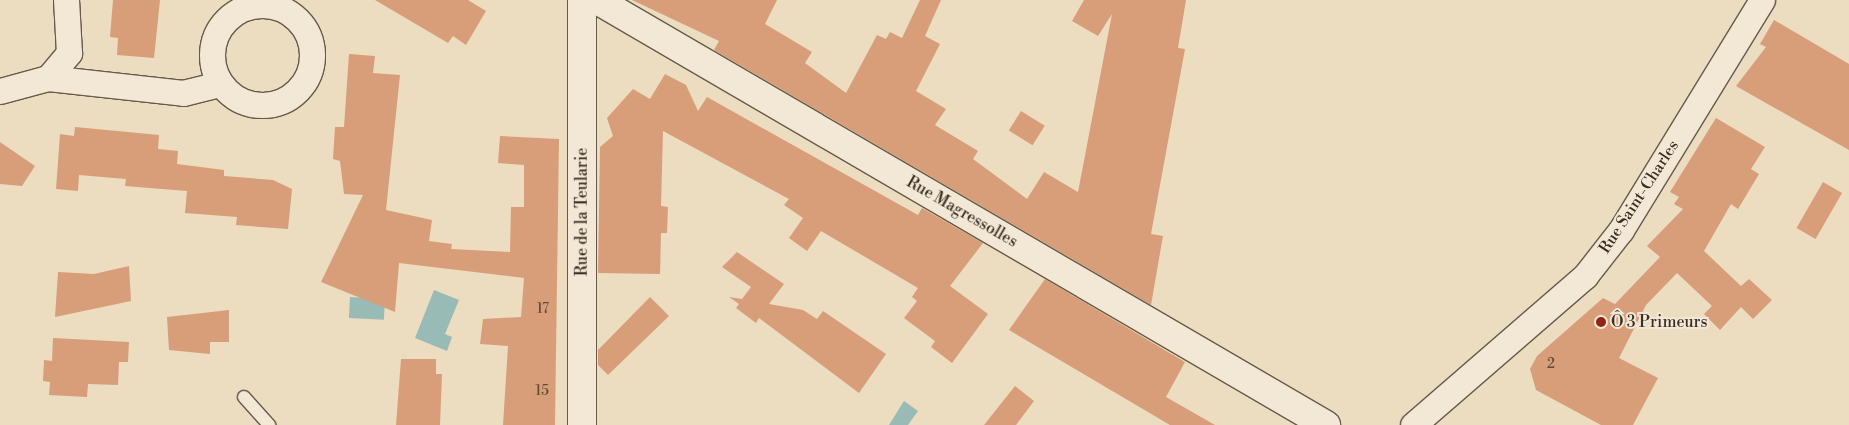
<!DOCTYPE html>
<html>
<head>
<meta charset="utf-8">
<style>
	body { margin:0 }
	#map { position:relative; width:1849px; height:425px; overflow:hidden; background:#ecdcc0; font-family:"Libre Bodoni",serif }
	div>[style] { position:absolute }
	.water>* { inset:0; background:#99bbb5; transform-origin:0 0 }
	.building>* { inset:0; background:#d89e79; transform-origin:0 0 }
	.roads { filter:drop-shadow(1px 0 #675a4b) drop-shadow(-1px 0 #675a4b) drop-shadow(0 1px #675a4b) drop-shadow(0 -1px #675a4b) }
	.lane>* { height:12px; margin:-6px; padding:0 6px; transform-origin:6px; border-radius:6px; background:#f3e8d6 }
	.street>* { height:25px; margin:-12.5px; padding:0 12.5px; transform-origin:12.5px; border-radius:12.5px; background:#f3e8d6 }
	.street>.ring { margin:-12.5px; padding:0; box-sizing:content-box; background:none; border:25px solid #f3e8d6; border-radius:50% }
	.secondary>* { height:28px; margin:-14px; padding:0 14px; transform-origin:14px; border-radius:14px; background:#f3e8d6 }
	.dots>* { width:14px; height:14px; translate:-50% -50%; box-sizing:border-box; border:2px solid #f3e8d6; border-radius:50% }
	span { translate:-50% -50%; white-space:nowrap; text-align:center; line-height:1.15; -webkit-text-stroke:4px #f3e8d6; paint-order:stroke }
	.number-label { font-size:14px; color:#624a39 }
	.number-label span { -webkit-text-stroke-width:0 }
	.street-label { font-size:16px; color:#3b2e24 }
	.poi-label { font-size:16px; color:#3b2e24 }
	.left { translate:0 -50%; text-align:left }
</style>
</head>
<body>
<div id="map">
	<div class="water">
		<i style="clip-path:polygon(434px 290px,459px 300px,445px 334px,452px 337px,447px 351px,415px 338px)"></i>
		<i style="left:350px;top:297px;width:35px;height:21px;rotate:3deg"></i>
		<i style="clip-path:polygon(904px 401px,918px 411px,908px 425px,889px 425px)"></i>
	</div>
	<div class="building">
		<i style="clip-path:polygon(113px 0,160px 0,154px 58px,117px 55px,118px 38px,110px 37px)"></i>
		<i style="clip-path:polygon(375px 0,468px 0,486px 11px,466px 45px,453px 36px,448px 43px)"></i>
		<i style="clip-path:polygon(632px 0,777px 0,765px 24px,812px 52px,805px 63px,846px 93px,877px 35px,886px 39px,890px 32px,902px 38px,920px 0,941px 0,925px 36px,940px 44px,916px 91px,946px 109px,935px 125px,978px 151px,973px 159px,1027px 199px,1044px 172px,1078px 192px,1112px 14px,1098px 36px,1072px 21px,1084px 0,1186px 0,1178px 48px,1185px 49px,1151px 234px,1163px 236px,1151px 305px,714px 50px,719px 41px)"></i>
		<i style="clip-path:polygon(1774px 20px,1849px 64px,1849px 150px,1736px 86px,1766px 47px,1760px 44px)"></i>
		<i style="clip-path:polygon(349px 54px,375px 56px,373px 73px,400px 75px,386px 210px,432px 220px,429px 241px,452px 244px,451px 249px,510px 252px,511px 207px,524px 207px,524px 165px,498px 163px,500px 136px,559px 139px,555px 425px,503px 425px,508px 346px,480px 344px,483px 319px,521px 317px,524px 278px,399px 263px,395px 312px,321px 282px,363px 195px,344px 194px,340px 161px,333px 159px,335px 127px,344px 127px)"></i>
		<i style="clip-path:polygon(665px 74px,686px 85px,698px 111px,707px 97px,918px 215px,922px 208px,983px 243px,950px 286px,988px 314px,952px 363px,931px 347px,935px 341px,904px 318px,917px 301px,912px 297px,918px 288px,821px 231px,807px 251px,789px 238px,803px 218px,784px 205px,789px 199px,663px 131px,661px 206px,668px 207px,667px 233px,661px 233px,660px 274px,598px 273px,600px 147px,613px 136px,607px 118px,633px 89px,650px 99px)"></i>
		<i style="left:1021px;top:111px;width:28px;height:23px;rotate:32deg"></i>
		<i style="clip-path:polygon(1716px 118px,1765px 147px,1751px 169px,1759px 174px,1738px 209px,1731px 204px,1704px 251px,1741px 286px,1749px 279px,1772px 300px,1753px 319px,1741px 307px,1720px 330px,1704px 314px,1712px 306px,1677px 273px,1646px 305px,1619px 358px,1658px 378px,1633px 425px,1601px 425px,1536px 390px,1530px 369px,1537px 356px,1603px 298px,1615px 304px,1660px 257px,1647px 246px,1683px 209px,1674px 204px,1679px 197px,1670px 192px)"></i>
		<i style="clip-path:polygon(75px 127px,159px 135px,158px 149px,178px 151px,177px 164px,224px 170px,224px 176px,273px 180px,292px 189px,288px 229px,236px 225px,237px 217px,185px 213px,187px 191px,125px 186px,126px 179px,79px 175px,78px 191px,56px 189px,60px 134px,74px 136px)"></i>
		<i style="clip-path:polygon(0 142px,35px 166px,22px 186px,0 184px)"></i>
		<i style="left:1823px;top:182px;width:22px;height:53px;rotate:30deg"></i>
		<i style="clip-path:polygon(737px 252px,784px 284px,769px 304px,803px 310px,817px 319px,823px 311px,886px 354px,859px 393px,759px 318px,756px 323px,736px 308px,739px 304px,729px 297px,742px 299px,751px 287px,722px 267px)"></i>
		<i style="clip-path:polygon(129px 266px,131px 301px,55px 317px,58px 272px,94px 274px)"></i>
		<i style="clip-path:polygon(1045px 279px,1185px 362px,1166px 397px,1215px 425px,1170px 425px,1009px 330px)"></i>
		<i style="clip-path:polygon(650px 297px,669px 316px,608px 375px,598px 365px,598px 350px)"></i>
		<i style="clip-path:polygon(229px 310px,229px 342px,210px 342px,210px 354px,169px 350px,167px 317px)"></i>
		<i style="clip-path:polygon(53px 338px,129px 342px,128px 362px,119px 362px,118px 385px,88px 384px,87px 397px,49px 395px,50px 382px,43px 381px,44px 360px,52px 361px)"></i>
		<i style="clip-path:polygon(401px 359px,436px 359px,436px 374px,442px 374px,440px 425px,396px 425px)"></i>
		<i style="clip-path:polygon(1015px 386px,1034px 401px,1016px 425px,984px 425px)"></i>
	</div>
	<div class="roads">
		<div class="lane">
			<i style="left:244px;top:397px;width:38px;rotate:48deg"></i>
		</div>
		<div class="street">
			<i class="ring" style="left:212px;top:5px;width:75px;height:75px"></i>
			<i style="left:48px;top:78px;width:136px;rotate:6.3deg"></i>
			<i style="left:183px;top:93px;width:36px;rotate:-14deg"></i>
			<i style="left:0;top:91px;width:50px;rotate:-15.2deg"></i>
			<i style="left:48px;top:78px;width:33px;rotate:-50deg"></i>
			<i style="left:69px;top:53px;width:53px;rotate:-93.2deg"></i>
			<i style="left:1413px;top:425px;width:228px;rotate:-40.9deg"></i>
			<i style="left:1585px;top:276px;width:58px;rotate:-52deg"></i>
			<i style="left:1621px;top:230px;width:270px;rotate:-58.5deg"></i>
		</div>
		<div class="secondary">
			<i style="left:597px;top:0;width:844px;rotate:30.24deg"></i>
			<i style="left:582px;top:425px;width:425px;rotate:-90deg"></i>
		</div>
	</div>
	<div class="dots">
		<i style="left:1601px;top:322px;background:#8f2418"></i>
	</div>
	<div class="number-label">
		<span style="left:543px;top:309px">17</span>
		<span style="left:1551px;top:364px">2</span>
		<span style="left:542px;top:391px">15</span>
	</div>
	<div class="street-label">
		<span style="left:1639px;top:197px;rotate:-57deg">Rue Saint-Charles</span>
		<span style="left:582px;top:212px;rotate:-90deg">Rue de la Teularie</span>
		<span style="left:962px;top:212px;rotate:30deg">Rue Magressolles</span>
	</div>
	<div class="poi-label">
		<span class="left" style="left:1611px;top:322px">Ô 3 Primeurs</span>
	</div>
</div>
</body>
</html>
